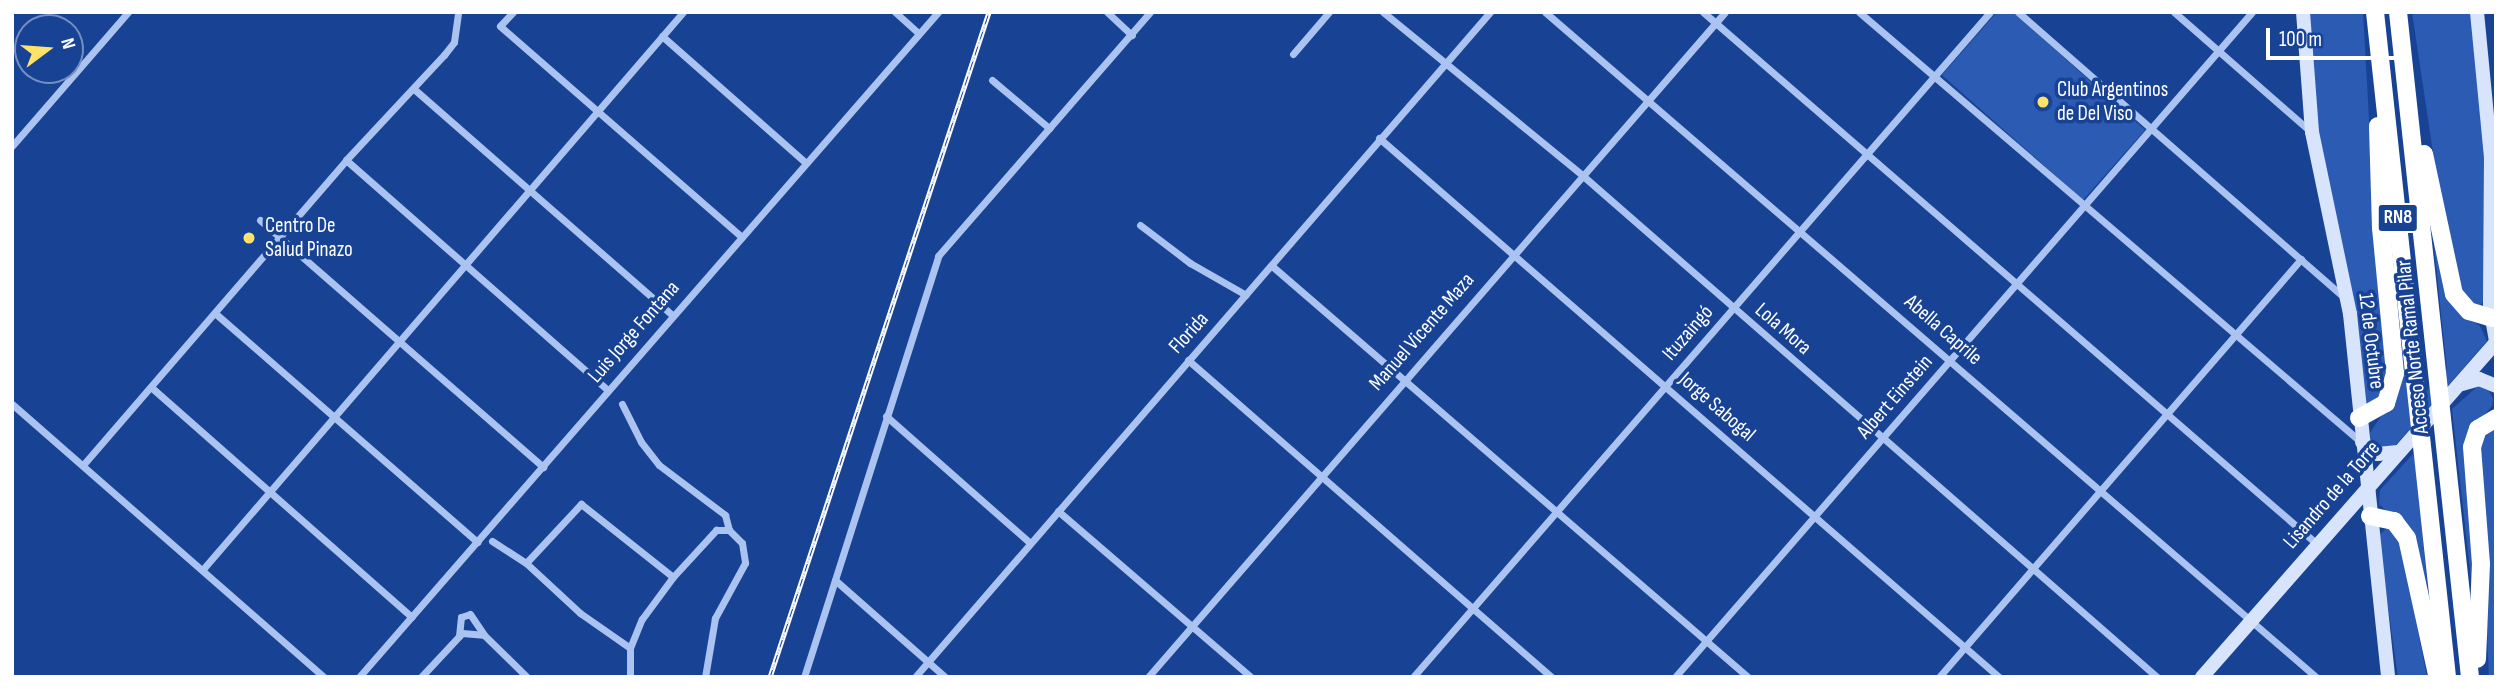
<!DOCTYPE html>
<html>
<head>
<meta charset="utf-8">
<style>
	body { margin:0 }
	#map { position:relative; width:2508px; height:689px; overflow:hidden; background:#184395; font-family:"Sofia Sans Condensed",sans-serif }
	div>[style] { position:absolute }
	.green>* { inset:0; background:#2c5bb3 }
	.street>* { height:7px; margin:-3.5px; padding:0 3.5px; transform-origin:3.5px; border-radius:3.5px; background:#aac3f0 }
	.secondary>* { height:14px; margin:-7px; padding:0 7px; transform-origin:7px; border-radius:7px; background:#d8e4fb }
	.highway>* { height:18px; margin:-9px; padding:0 9px; transform-origin:9px; border-radius:9px; background:#fff }
	.rail>* { height:5px; margin-top:-2.5px; transform-origin:0; background:repeating-linear-gradient(90deg,#184395 0 8px,#fff 0 16px); box-sizing:border-box; border-block:2px solid #fff }
	.dots>* { width:19px; height:19px; translate:-50% -50%; box-sizing:border-box; border:4px solid #184395; border-radius:50% }
	span { translate:-50% -50%; white-space:nowrap; text-align:center; line-height:1.15; -webkit-text-stroke:7px #184395; paint-order:stroke }
	.shield-label span { padding:2px 5px; background:#184395; border:2px solid; border-radius:5px; -webkit-text-stroke-width:0 }
	.shield-label { font-size:19px; color:#fff; font-weight:700 }
	.poi-label { font-size:21px; color:#fff }
	.left { translate:0 -50%; text-align:left }
	.street-label { font-size:21px; color:#fff }
	.frame { position:absolute; inset:0; border:14px solid #fff; pointer-events:none }
	.north { position:absolute; left:14px; top:14px; width:70px; height:70px; box-sizing:border-box; background:#184395; border:2px solid #748ebf; border-radius:50%; rotate:74deg; font-size:19px; font-weight:700; line-height:28px; text-align:center; color:#fff }
	.north::after { content:''; display:block; margin:auto; width:24px; height:32px; background:#ffe269; clip-path:polygon(50% 0,100% 100%,50% 72%,0 100%) }
	.scale { position:absolute; left:2266px; top:28px; width:135px; height:32px; box-sizing:border-box; border:4px solid #fff; border-top:0; padding-left:9px; font-size:21px; line-height:24px; white-space:nowrap; color:#fff; -webkit-text-stroke:5px #184395; paint-order:stroke }
</style>
</head>
<body>
<div id="map">
	<div class="green">
		<i style="clip-path:polygon(1997px 12px,2013px 12px,2145px 130px,2083px 200px,1942px 75px)"></i>
		<i style="clip-path:polygon(2307px 12px,2363px 12px,2376px 243px,2390px 369px,2379px 406px,2364px 404px,2318px 152px)"></i>
		<i style="clip-path:polygon(2412px 12px,2472px 12px,2485px 128px,2484px 300px,2479px 307px,2462px 302px,2438px 186px)"></i>
		<i style="clip-path:polygon(2431px 219px,2460px 311px,2480px 326px,2487px 341px,2392px 449px,2382px 451px,2371px 441px,2370px 433px,2383px 413px,2401px 344px,2410px 409px,2447px 369px)"></i>
		<i style="clip-path:polygon(2478px 386px,2489px 391px,2493px 399px,2492px 406px,2479px 421px,2473px 596px,2452px 409px)"></i>
		<i style="clip-path:polygon(2496px 427px,2496px 677px,2489px 677px,2478px 439px)"></i>
		<i style="clip-path:polygon(2413px 454px,2416px 468px,2430px 614px,2391px 515px,2379px 504px,2380px 490px)"></i>
		<i style="clip-path:polygon(2388px 527px,2399px 535px,2427px 677px,2398px 677px,2378px 536px)"></i>
	</div>
	<div class="street">
		<i style="left:513px;top:12px;width:19px;rotate:133deg"></i>
		<i style="left:500px;top:26px;width:321px;rotate:41.1deg"></i>
		<i style="left:895px;top:12px;width:31px;rotate:42deg"></i>
		<i style="left:1107px;top:12px;width:34px;rotate:43deg"></i>
		<i style="left:1383px;top:12px;width:257px;rotate:39.3deg"></i>
		<i style="left:1582px;top:175px;width:763px;rotate:41.12deg"></i>
		<i style="left:1545px;top:12px;width:1018px;rotate:40.78deg"></i>
		<i style="left:1703px;top:12px;width:812px;rotate:40.91deg"></i>
		<i style="left:1859px;top:12px;width:661px;rotate:40.58deg"></i>
		<i style="left:2018px;top:12px;width:433px;rotate:41.2deg"></i>
		<i style="left:2174px;top:12px;width:181px;rotate:41.2deg"></i>
		<i style="left:662px;top:36px;width:191px;rotate:41.4deg"></i>
		<i style="left:1293px;top:54px;width:55px;rotate:-49.4deg"></i>
		<i style="left:992px;top:80px;width:75px;rotate:40.1deg"></i>
		<i style="left:414px;top:89px;width:343px;rotate:41.2deg"></i>
		<i style="left:1379px;top:138px;width:822px;rotate:41deg"></i>
		<i style="left:12px;top:146px;width:177px;rotate:-49.1deg"></i>
		<i style="left:346px;top:160px;width:347px;rotate:41.3deg"></i>
		<i style="left:260px;top:220px;width:376px;rotate:41.1deg"></i>
		<i style="left:1140px;top:225px;width:63px;rotate:37.2deg"></i>
		<i style="left:1190px;top:263px;width:64px;rotate:29.7deg"></i>
		<i style="left:1272px;top:266px;width:629px;rotate:40.81deg"></i>
		<i style="left:216px;top:314px;width:347px;rotate:41.1deg"></i>
		<i style="left:1188px;top:360px;width:483px;rotate:41.1deg"></i>
		<i style="left:152px;top:388px;width:346px;rotate:41.4deg"></i>
		<i style="left:12px;top:404px;width:415px;rotate:41.2deg"></i>
		<i style="left:622px;top:404px;width:42px;rotate:63.4deg"></i>
		<i style="left:641px;top:442px;width:29px;rotate:52deg"></i>
		<i style="left:659px;top:465px;width:83px;rotate:37.1deg"></i>
		<i style="left:725px;top:515px;width:16px;rotate:75deg"></i>
		<i style="left:886px;top:416px;width:192px;rotate:41.4deg"></i>
		<i style="left:83px;top:465px;width:403px;rotate:-49.2deg"></i>
		<i style="left:346px;top:160px;width:144px;rotate:-47deg"></i>
		<i style="left:444px;top:55px;width:16px;rotate:-52deg"></i>
		<i style="left:454px;top:42px;width:30px;rotate:-82deg"></i>
		<i style="left:1058px;top:511px;width:255px;rotate:40.7deg"></i>
		<i style="left:492px;top:541px;width:40px;rotate:32.9deg"></i>
		<i style="left:526px;top:563px;width:74px;rotate:42.8deg"></i>
		<i style="left:580px;top:613px;width:61px;rotate:35deg"></i>
		<i style="left:526px;top:563px;width:81px;rotate:-47deg"></i>
		<i style="left:581px;top:504px;width:117px;rotate:38.4deg"></i>
		<i style="left:204px;top:568px;width:734px;rotate:-49.25deg"></i>
		<i style="left:835px;top:580px;width:147px;rotate:41.4deg"></i>
		<i style="left:459px;top:636px;width:19px;rotate:-84deg"></i>
		<i style="left:461px;top:617px;width:9px;rotate:-18deg"></i>
		<i style="left:470px;top:614px;width:25px;rotate:56deg"></i>
		<i style="left:484px;top:635px;width:60px;rotate:44.3deg"></i>
		<i style="left:359px;top:677px;width:882px;rotate:-48.95deg"></i>
		<i style="left:421px;top:677px;width:60px;rotate:-47deg"></i>
		<i style="left:462px;top:633px;width:21px;rotate:5deg"></i>
		<i style="left:630px;top:677px;width:29px;rotate:-90deg"></i>
		<i style="left:630px;top:648px;width:31px;rotate:-68deg"></i>
		<i style="left:642px;top:619px;width:52px;rotate:-53.6deg"></i>
		<i style="left:673px;top:577px;width:64px;rotate:-47.5deg"></i>
		<i style="left:716px;top:530px;width:13px"></i>
		<i style="left:729px;top:530px;width:18px;rotate:45deg"></i>
		<i style="left:742px;top:543px;width:20px;rotate:81deg"></i>
		<i style="left:745px;top:563px;width:63px;rotate:118.6deg"></i>
		<i style="left:715px;top:618px;width:60px;rotate:99.6deg"></i>
		<i style="left:804px;top:677px;width:442px;rotate:-72.3deg"></i>
		<i style="left:938px;top:256px;width:323px;rotate:-49deg"></i>
		<i style="left:915px;top:677px;width:879px;rotate:-49.15deg"></i>
		<i style="left:1148px;top:677px;width:880px;rotate:-49.05deg"></i>
		<i style="left:1413px;top:677px;width:880px;rotate:-49.05deg"></i>
		<i style="left:1675px;top:677px;width:880px;rotate:-49.05deg"></i>
		<i style="left:1939px;top:677px;width:553px;rotate:-49.11deg"></i>
	</div>
	<div class="secondary">
		<i style="left:2303px;top:12px;width:120px;rotate:85.7deg"></i>
		<i style="left:2312px;top:132px;width:186px;rotate:78.2deg"></i>
		<i style="left:2350px;top:314px;width:365px;rotate:84deg"></i>
		<i style="left:2477px;top:12px;width:146px;rotate:84.5deg"></i>
		<i style="left:2491px;top:157px;width:150px;rotate:90.4deg"></i>
		<i style="left:2490px;top:307px;width:36px;rotate:80deg"></i>
		<i style="left:2462px;top:384px;width:18px;rotate:-16deg"></i>
		<i style="left:2479px;top:379px;width:18px;rotate:22deg"></i>
		<i style="left:2362px;top:442px;width:20px;rotate:37deg"></i>
		<i style="left:2378px;top:454px;width:20px;rotate:-6deg"></i>
		<i style="left:2202px;top:677px;width:446px;rotate:-48.7deg"></i>
	</div>
	<div class="highway">
		<i style="left:2375px;top:12px;width:669px;rotate:83.82deg"></i>
		<i style="left:2398px;top:12px;width:669px;rotate:83.82deg"></i>
		<i style="left:2424px;top:154px;width:143px;rotate:77.9deg"></i>
		<i style="left:2454px;top:294px;width:23px;rotate:49deg"></i>
		<i style="left:2469px;top:311px;width:24px;rotate:17deg"></i>
		<i style="left:2359px;top:418px;width:31px;rotate:-29deg"></i>
		<i style="left:2386px;top:403px;width:31px;rotate:-73deg"></i>
		<i style="left:2395px;top:373px;width:146px;rotate:-95.5deg"></i>
		<i style="left:2381px;top:228px;width:102px;rotate:-91.7deg"></i>
		<i style="left:2370px;top:516px;width:25px;rotate:12deg"></i>
		<i style="left:2394px;top:521px;width:21px;rotate:53deg"></i>
		<i style="left:2407px;top:538px;width:139px;rotate:77.6deg"></i>
		<i style="left:2477px;top:659px;width:95px;rotate:-87.6deg"></i>
		<i style="left:2481px;top:564px;width:117px;rotate:-94.4deg"></i>
		<i style="left:2472px;top:447px;width:19px;rotate:-72deg"></i>
		<i style="left:2478px;top:429px;width:21px;rotate:-31deg"></i>
	</div>
	<div class="rail">
		<i style="left:770px;top:677px;width:700px;rotate:-71.77deg"></i>
	</div>
	<div class="dots">
		<i style="left:2043px;top:102px;background:#ffe269"></i>
		<i style="left:249px;top:238px;background:#ffe269"></i>
	</div>
	<div class="shield-label">
		<span style="left:2398px;top:218px">RN8</span>
	</div>
	<div class="poi-label">
		<span class="left" style="left:2057px;top:102px">Club Argentinos<br>de Del Viso</span>
		<span class="left" style="left:265px;top:238px">Centro De<br>Salud Pinazo</span>
	</div>
	<div class="street-label">
		<span style="left:1783px;top:329px;rotate:41deg">Lola Mora</span>
		<span style="left:1943px;top:330px;rotate:41deg">Abella Caprile</span>
		<span style="left:634px;top:332px;rotate:-49deg">Luis Jorge Fontana</span>
		<span style="left:1422px;top:332px;rotate:-49deg">Manuel Vicente Maza</span>
		<span style="left:1189px;top:333px;rotate:-48deg">Florida</span>
		<span style="left:1688px;top:333px;rotate:-49deg">Ituzaingó</span>
		<span style="left:2371px;top:341px;rotate:83deg">12 de Octubre</span>
		<span style="left:2413px;top:347px;rotate:-96deg">Acceso Norte Ramal Pilar</span>
		<span style="left:1895px;top:397px;rotate:-49deg">Albert Einstein</span>
		<span style="left:1717px;top:407px;rotate:41deg">Jorge Sabogal</span>
		<span style="left:2332px;top:495px;rotate:-49deg">Lisandro de la Torre</span>
	</div>
	<div class="frame"></div>
	<div class="north">N</div>
	<div class="scale">100 m</div>
</div>
</body>
</html>
